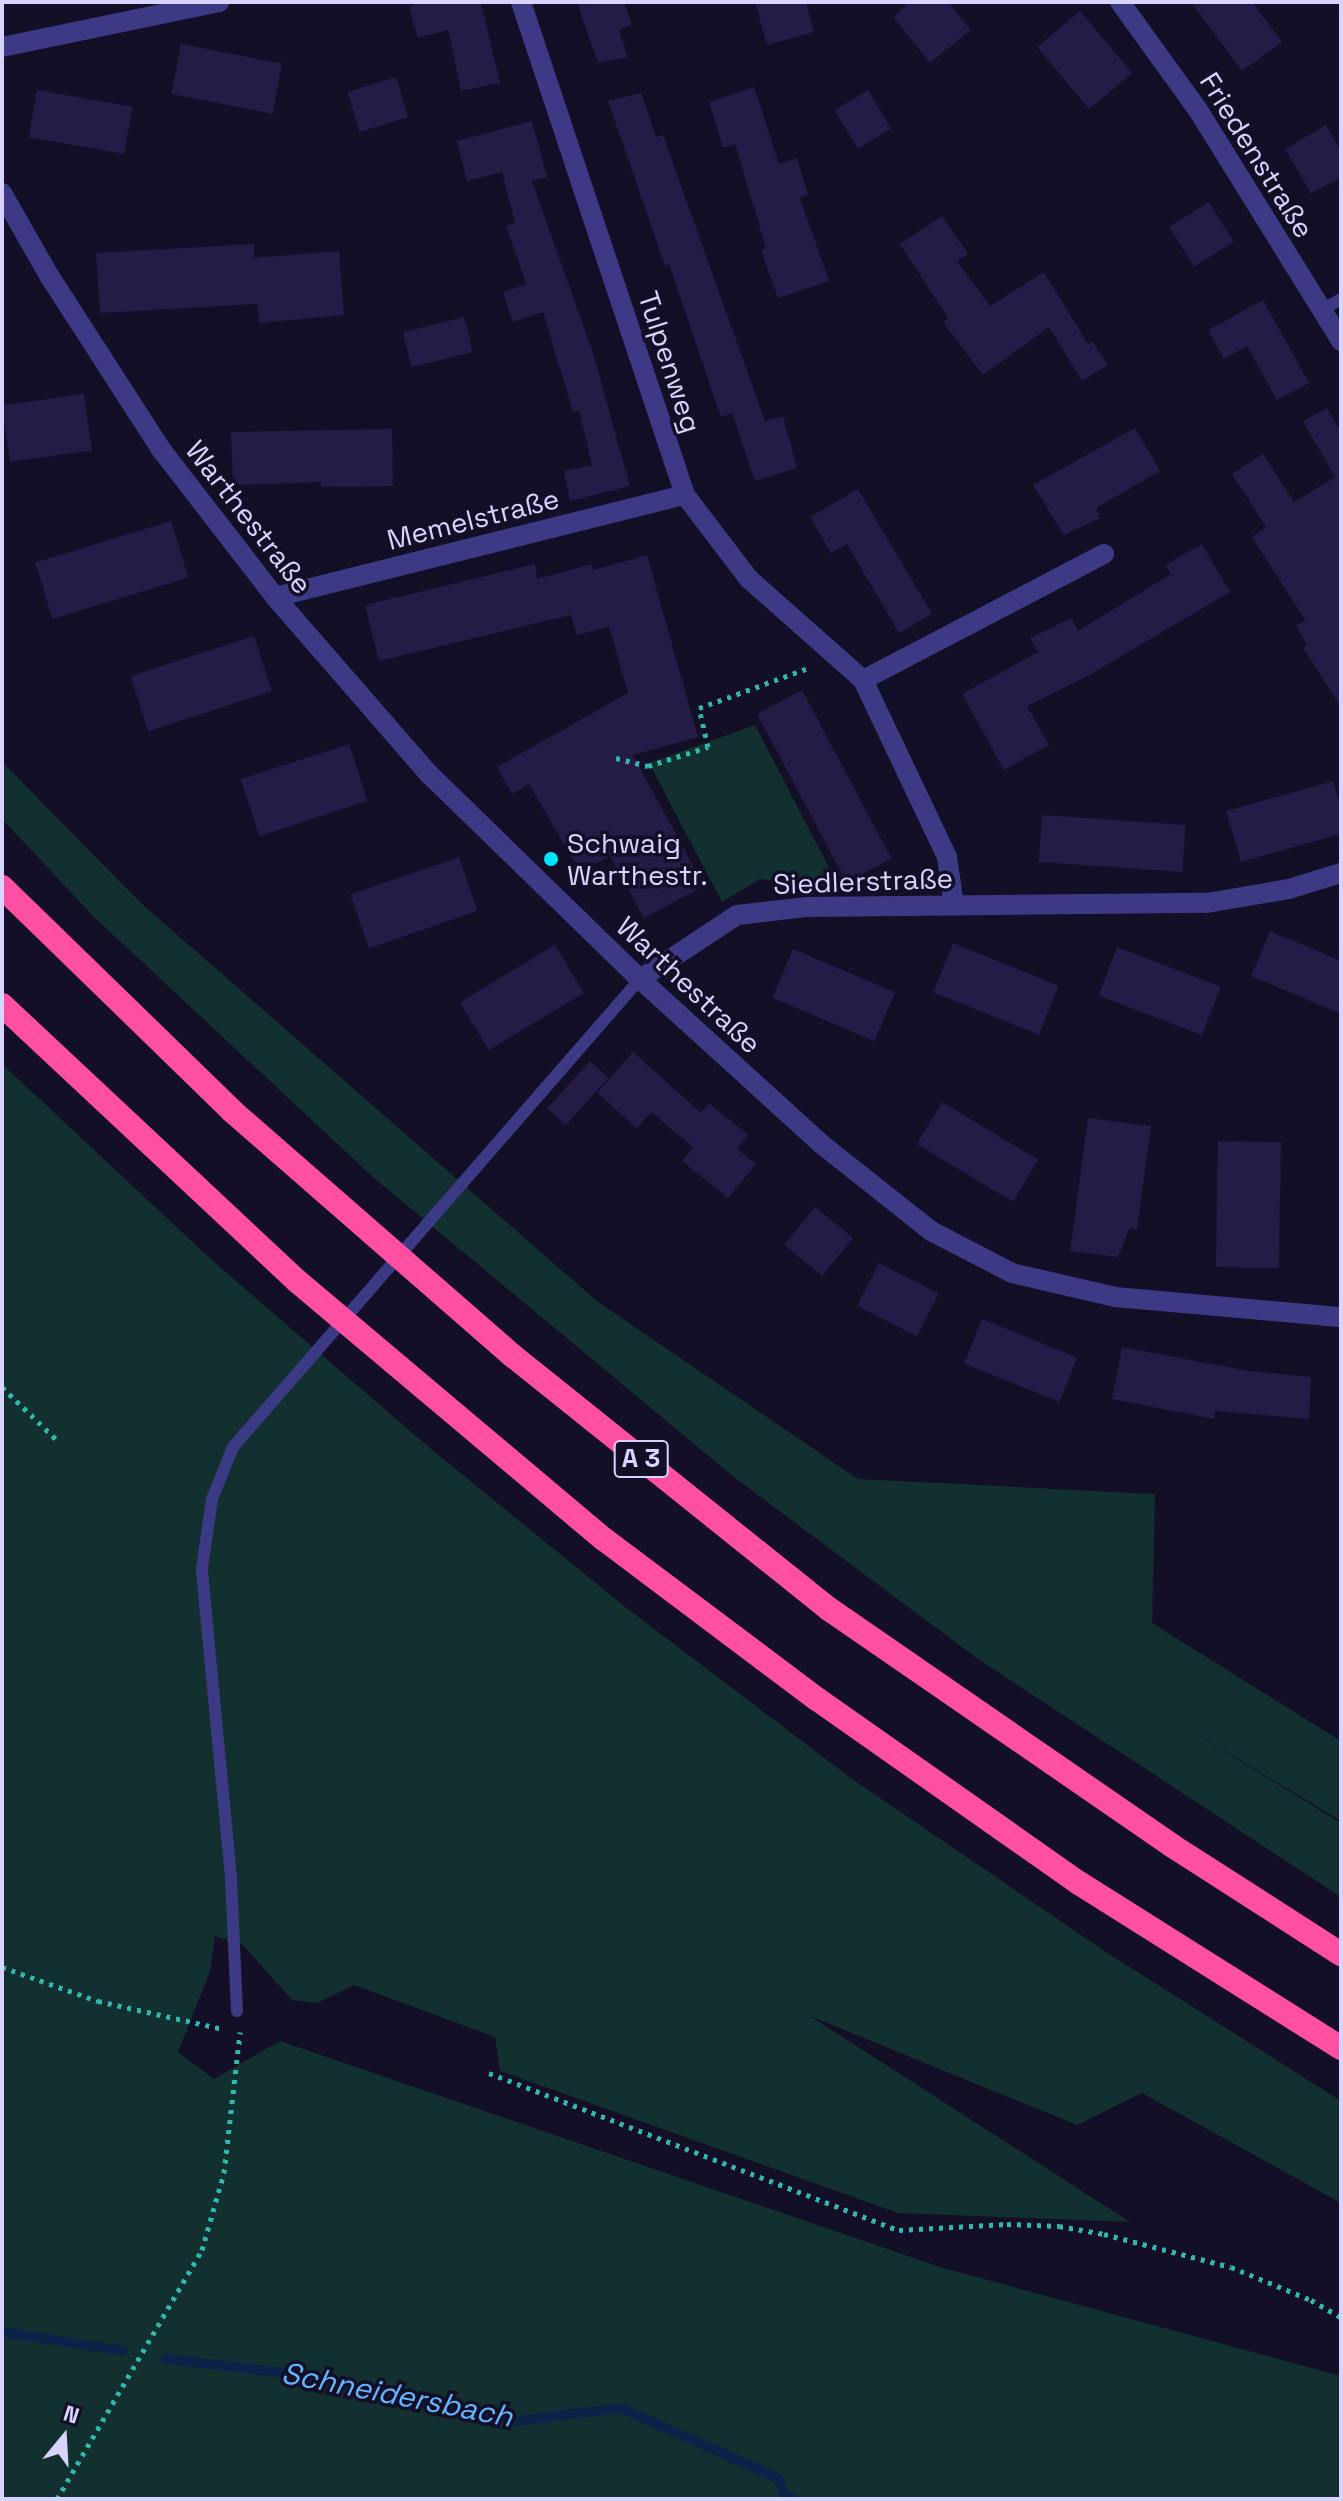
<!DOCTYPE html>
<html>
<head>
<meta charset="utf-8">
<style>
	body { margin:0 }
	#map { position:relative; width:1343px; height:2501px; overflow:hidden; background:#130f26; font-family:"Space Grotesk",sans-serif }
	div>[style] { position:absolute }
	.green>* { inset:0; background:#12302f }
	.stream>* { height:10px; margin:-5px; padding:0 5px; transform-origin:5px; border-radius:5px; background:#0c2248 }
	.building>* { inset:0; background:#241b47; transform-origin:0 0 }
	.path>* { height:5px; margin-top:-2.5px; transform-origin:0; background:repeating-linear-gradient(90deg,#2fb8b0 0 4px,transparent 0 10px) }
	.service>* { height:12px; margin:-6px; padding:0 6px; transform-origin:6px; border-radius:6px; background:#3d3a85 }
	.minor>* { height:20px; margin:-10px; padding:0 10px; transform-origin:10px; border-radius:10px; background:#3d3a85 }
	.motorway>* { height:24px; margin:-12px; padding:0 12px; transform-origin:12px; border-radius:12px; background:#ff4fa3 }
	.dots>* { width:22px; height:22px; translate:-50% -50%; box-sizing:border-box; border:4px solid #130f26; border-radius:50% }
	span { translate:-50% -50%; white-space:nowrap; text-align:center; line-height:1.15; -webkit-text-stroke:7px #130f26; paint-order:stroke }
	.shield-label span { padding:2px 6px; background:#130f26; border:2px solid; border-radius:6px; -webkit-text-stroke-width:0 }
	.shield-label { font-size:26px; color:#d9d4ff; font-weight:700 }
	.street-label { font-size:28px; color:#d9d4ff }
	.poi-label { font-size:28px; color:#d9d4ff }
	.left { translate:0 -50%; text-align:left }
	.water-label { font-size:30px; color:#62b6ff; font-style:italic }
	.frame { position:absolute; inset:0; border:4px solid #d9d4ff; pointer-events:none }
	.north { position:absolute; left:24px; top:2397px; width:80px; height:80px; -webkit-text-stroke:6px #130f26; paint-order:stroke; rotate:18deg; font-size:22px; font-weight:700; line-height:32px; text-align:center; color:#d9d4ff }
	.north::after { content:''; display:block; margin:auto; width:28px; height:36px; background:#d9d4ff; clip-path:polygon(50% 0,100% 100%,50% 72%,0 100%) }
</style>
</head>
<body>
<div id="map">
	<div class="green">
		<i style="clip-path:polygon(755px 725px,839px 887px,760px 879px,722px 902px,649px 763px)"></i>
		<i style="clip-path:polygon(2px 762px,143px 905px,598px 1302px,858px 1479px,1155px 1494px,1152px 1623px,1341px 1741px,1341px 1821px,1180px 1724px,1341px 1823px,1341px 1897px,978px 1659px,735px 1478px,374px 1178px,95px 918px,2px 819px)"></i>
		<i style="clip-path:polygon(2px 1064px,214px 1262px,431px 1449px,624px 1606px,852px 1779px,1106px 1952px,1341px 2101px,1341px 2203px,1142px 2093px,1077px 2125px,810px 2016px,1130px 2222px,898px 2213px,500px 2071px,495px 2037px,354px 1985px,317px 2003px,292px 2000px,243px 1945px,215px 1936px,210px 1971px,178px 2052px,214px 2079px,280px 2041px,940px 2267px,1341px 2376px,1341px 2499px,2px 2499px)"></i>
	</div>
	<div class="stream">
		<i style="left:2px;top:2332px;width:122px;rotate:8.9deg"></i>
		<i style="left:166px;top:2359px;width:113px;rotate:6.6deg"></i>
		<i style="left:278px;top:2372px;width:244px;rotate:11.6deg"></i>
		<i style="left:517px;top:2421px;width:105px;rotate:-7.1deg"></i>
		<i style="left:621px;top:2408px;width:172px;rotate:24deg"></i>
		<i style="left:778px;top:2478px;width:19px;rotate:69deg"></i>
		<i style="left:785px;top:2496px;width:9px;rotate:21deg"></i>
	</div>
	<div class="building">
		<i style="clip-path:polygon(422px 2px,481px 2px,500px 83px,461px 91px,448px 30px,418px 38px,409px 6px)"></i>
		<i style="clip-path:polygon(577px 2px,624px 2px,632px 25px,619px 30px,628px 57px,598px 63px)"></i>
		<i style="clip-path:polygon(755px 2px,806px 2px,814px 32px,767px 45px)"></i>
		<i style="clip-path:polygon(910px 2px,948px 2px,971px 30px,930px 63px,893px 17px)"></i>
		<i style="clip-path:polygon(1191px 2px,1252px 2px,1282px 42px,1242px 71px)"></i>
		<i style="left:1080px;top:11px;width:81px;height:56px;rotate:50deg"></i>
		<i style="left:181px;top:44px;width:103px;height:51px;rotate:11deg"></i>
		<i style="left:396px;top:77px;width:42px;height:51px;rotate:73deg"></i>
		<i style="clip-path:polygon(754px 87px,779px 164px,797px 158px,808px 195px,800px 198px,829px 281px,778px 298px,761px 250px,766px 248px,735px 144px,723px 148px,709px 102px)"></i>
		<i style="left:37px;top:90px;width:97px;height:48px;rotate:10deg"></i>
		<i style="left:868px;top:90px;width:45px;height:39px;rotate:59deg"></i>
		<i style="clip-path:polygon(641px 93px,656px 137px,663px 135px,765px 421px,783px 416px,797px 468px,755px 481px,732px 413px,721px 417px,669px 264px,665px 266px,608px 101px)"></i>
		<i style="clip-path:polygon(532px 121px,547px 177px,532px 181px,593px 353px,630px 486px,570px 501px,564px 471px,592px 465px,579px 410px,573px 412px,543px 312px,513px 322px,503px 292px,526px 284px,506px 226px,515px 223px,502px 172px,467px 181px,457px 141px)"></i>
		<i style="clip-path:polygon(1326px 125px,1341px 151px,1341px 177px,1311px 194px,1285px 149px)"></i>
		<i style="left:1209px;top:202px;width:47px;height:47px;rotate:58deg"></i>
		<i style="clip-path:polygon(942px 216px,968px 254px,957px 261px,990px 306px,1044px 272px,1088px 344px,1092px 341px,1108px 365px,1082px 381px,1049px 327px,983px 375px,943px 322px,948px 318px,900px 244px)"></i>
		<i style="clip-path:polygon(254px 244px,254px 258px,339px 251px,344px 315px,259px 323px,257px 304px,100px 313px,96px 253px)"></i>
		<i style="clip-path:polygon(1263px 300px,1309px 383px,1277px 400px,1247px 346px,1224px 359px,1208px 330px)"></i>
		<i style="left:464px;top:317px;width:36px;height:63px;rotate:76deg"></i>
		<i style="left:84px;top:394px;width:57px;height:83px;rotate:82deg"></i>
		<i style="clip-path:polygon(1327px 408px,1341px 433px,1341px 707px,1303px 648px,1307px 645px,1296px 626px,1305px 620px,1252px 537px,1266px 527px,1232px 474px,1263px 454px,1294px 502px,1335px 477px,1303px 421px)"></i>
		<i style="clip-path:polygon(1135px 428px,1160px 471px,1096px 508px,1100px 518px,1064px 535px,1033px 485px)"></i>
		<i style="clip-path:polygon(392px 429px,393px 486px,321px 487px,321px 482px,233px 485px,231px 432px)"></i>
		<i style="clip-path:polygon(858px 489px,932px 614px,899px 633px,847px 544px,831px 553px,810px 517px)"></i>
		<i style="left:171px;top:521px;width:59px;height:142px;rotate:73deg"></i>
		<i style="clip-path:polygon(1202px 544px,1230px 592px,1091px 674px,1027px 706px,1049px 745px,1004px 770px,962px 694px,1038px 652px,1030px 638px,1071px 618px,1078px 631px,1171px 574px,1165px 565px)"></i>
		<i style="clip-path:polygon(647px 555px,698px 737px,633px 755px,704px 886px,644px 918px,610px 856px,580px 872px,529px 784px,512px 794px,497px 767px,628px 693px,609px 627px,577px 635px,571px 615px,379px 661px,365px 605px,535px 564px,537px 579px,592px 564px,593px 570px)"></i>
		<i style="left:254px;top:636px;width:58px;height:130px;rotate:72deg"></i>
		<i style="left:802px;top:690px;width:191px;height:51px;rotate:62deg"></i>
		<i style="left:349px;top:744px;width:60px;height:114px;rotate:72deg"></i>
		<i style="clip-path:polygon(1333px 781px,1341px 808px,1341px 834px,1241px 862px,1226px 811px)"></i>
		<i style="left:1042px;top:815px;width:144px;height:47px;rotate:4deg"></i>
		<i style="left:459px;top:857px;width:57px;height:115px;rotate:71deg"></i>
		<i style="clip-path:polygon(1270px 931px,1341px 961px,1341px 1014px,1251px 976px)"></i>
		<i style="left:953px;top:943px;width:114px;height:53px;rotate:22deg"></i>
		<i style="left:555px;top:945px;width:56px;height:111px;rotate:59deg"></i>
		<i style="left:1117px;top:947px;width:111px;height:52px;rotate:21deg"></i>
		<i style="left:793px;top:949px;width:111px;height:53px;rotate:23deg"></i>
		<i style="clip-path:polygon(633px 1052px,701px 1113px,709px 1103px,748px 1135px,737px 1149px,756px 1164px,728px 1198px,682px 1161px,693px 1147px,651px 1112px,637px 1128px,597px 1093px)"></i>
		<i style="left:590px;top:1061px;width:25px;height:64px;rotate:42deg"></i>
		<i style="left:942px;top:1102px;width:112px;height:49px;rotate:31deg"></i>
		<i style="clip-path:polygon(1088px 1118px,1151px 1126px,1137px 1230px,1130px 1228px,1118px 1257px,1070px 1251px)"></i>
		<i style="left:1218px;top:1141px;width:63px;height:126px;rotate:1deg"></i>
		<i style="left:815px;top:1207px;width:49px;height:49px;rotate:39deg"></i>
		<i style="left:879px;top:1263px;width:67px;height:48px;rotate:27deg"></i>
		<i style="left:982px;top:1319px;width:103px;height:48px;rotate:22deg"></i>
		<i style="clip-path:polygon(1122px 1347px,1249px 1371px,1311px 1377px,1309px 1419px,1215px 1411px,1214px 1419px,1112px 1399px)"></i>
	</div>
	<div class="path">
		<i style="left:616px;top:758px;width:33px;rotate:14deg"></i>
		<i style="left:648px;top:766px;width:63px;rotate:-17.6deg"></i>
		<i style="left:708px;top:747px;width:40px;rotate:-103deg"></i>
		<i style="left:699px;top:708px;width:119px;rotate:-20.1deg"></i>
		<i style="left:2px;top:1387px;width:79px;rotate:44deg"></i>
		<i style="left:2px;top:1967px;width:102px;rotate:19.5deg"></i>
		<i style="left:98px;top:2001px;width:128px;rotate:12.6deg"></i>
		<i style="left:489px;top:2073px;width:439px;rotate:21deg"></i>
		<i style="left:899px;top:2230px;width:108px;rotate:-3.2deg"></i>
		<i style="left:1007px;top:2224px;width:52px;rotate:2.2deg"></i>
		<i style="left:1059px;top:2226px;width:46px;rotate:10.1deg"></i>
		<i style="left:1104px;top:2234px;width:131px;rotate:14.6deg"></i>
		<i style="left:1231px;top:2267px;width:87px;rotate:22.4deg"></i>
		<i style="left:1311px;top:2300px;width:34px;rotate:30deg"></i>
		<i style="left:57px;top:2499px;width:288px;rotate:-59.8deg"></i>
		<i style="left:202px;top:2250px;width:80px;rotate:-74.1deg"></i>
		<i style="left:224px;top:2173px;width:142px;rotate:-83.5deg"></i>
	</div>
	<div class="service">
		<i style="left:1322px;top:310px;width:22px;rotate:-30deg"></i>
		<i style="left:237px;top:2011px;width:133px;rotate:-92.6deg"></i>
		<i style="left:231px;top:1878px;width:310px;rotate:-95.4deg"></i>
		<i style="left:202px;top:1569px;width:71px;rotate:-81.9deg"></i>
		<i style="left:212px;top:1499px;width:56px;rotate:-68deg"></i>
		<i style="left:233px;top:1447px;width:620px;rotate:-48.99deg"></i>
	</div>
	<div class="minor">
		<i style="left:521px;top:2px;width:520px;rotate:71.6deg"></i>
		<i style="left:685px;top:495px;width:106px;rotate:52.7deg"></i>
		<i style="left:749px;top:579px;width:152px;rotate:41.5deg"></i>
		<i style="left:863px;top:680px;width:196px;rotate:64.6deg"></i>
		<i style="left:947px;top:857px;width:49px;rotate:81.7deg"></i>
		<i style="left:1120px;top:2px;width:133px;rotate:54.2deg"></i>
		<i style="left:1198px;top:110px;width:272px;rotate:58.2deg"></i>
		<i style="left:2px;top:47px;width:222px;rotate:-11.7deg"></i>
		<i style="left:2px;top:193px;width:97px;rotate:60.3deg"></i>
		<i style="left:50px;top:277px;width:203px;rotate:57.2deg"></i>
		<i style="left:160px;top:448px;width:188px;rotate:52.3deg"></i>
		<i style="left:275px;top:597px;width:235px;rotate:49deg"></i>
		<i style="left:429px;top:774px;width:294px;rotate:44.2deg"></i>
		<i style="left:640px;top:979px;width:244px;rotate:42.3deg"></i>
		<i style="left:820px;top:1143px;width:142px;rotate:38.4deg"></i>
		<i style="left:931px;top:1231px;width:91px;rotate:27.4deg"></i>
		<i style="left:1012px;top:1273px;width:106px;rotate:13.1deg"></i>
		<i style="left:1115px;top:1297px;width:227px;rotate:5.1deg"></i>
		<i style="left:275px;top:597px;width:422px;rotate:-14deg"></i>
		<i style="left:863px;top:680px;width:272px;rotate:-27.6deg"></i>
		<i style="left:640px;top:979px;width:116px;rotate:-33.4deg"></i>
		<i style="left:737px;top:915px;width:69px;rotate:-6.6deg"></i>
		<i style="left:806px;top:907px;width:401px;rotate:-0.6deg"></i>
		<i style="left:1207px;top:903px;width:83px;rotate:-9.7deg"></i>
		<i style="left:1289px;top:889px;width:54px;rotate:-17.1deg"></i>
	</div>
	<div class="motorway">
		<i style="left:2px;top:887px;width:321px;rotate:44.2deg"></i>
		<i style="left:232px;top:1111px;width:373px;rotate:41.1deg"></i>
		<i style="left:513px;top:1356px;width:405px;rotate:38.7deg"></i>
		<i style="left:829px;top:1609px;width:416px;rotate:34.6deg"></i>
		<i style="left:1171px;top:1845px;width:202px;rotate:32.7deg"></i>
		<i style="left:2px;top:1005px;width:404px;rotate:43.1deg"></i>
		<i style="left:297px;top:1281px;width:402px;rotate:40.1deg"></i>
		<i style="left:605px;top:1540px;width:265px;rotate:36.9deg"></i>
		<i style="left:817px;top:1699px;width:320px;rotate:35.1deg"></i>
		<i style="left:1079px;top:1883px;width:310px;rotate:32.2deg"></i>
	</div>
	<div class="dots">
		<i style="left:551px;top:859px;background:#00e5ff"></i>
	</div>
	<div class="shield-label">
		<span style="left:641px;top:1459px">A 3</span>
	</div>
	<div class="street-label">
		<span style="left:1257px;top:155px;rotate:58deg">Friedenstraße</span>
		<span style="left:670px;top:362px;rotate:72deg">Tulpenweg</span>
		<span style="left:249px;top:517px;rotate:52deg">Warthestraße</span>
		<span style="left:473px;top:519px;rotate:-14deg">Memelstraße</span>
		<span style="left:863px;top:881px;rotate:-2deg">Siedlerstraße</span>
		<span style="left:689px;top:985px;rotate:43deg">Warthestraße</span>
	</div>
	<div class="poi-label">
		<span class="left" style="left:567px;top:859px">Schwaig<br>Warthestr.</span>
	</div>
	<div class="water-label">
		<span style="left:397px;top:2395px;rotate:11deg">Schneidersbach</span>
	</div>
	<div class="frame"></div>
	<div class="north">N</div>
</div>
</body>
</html>
